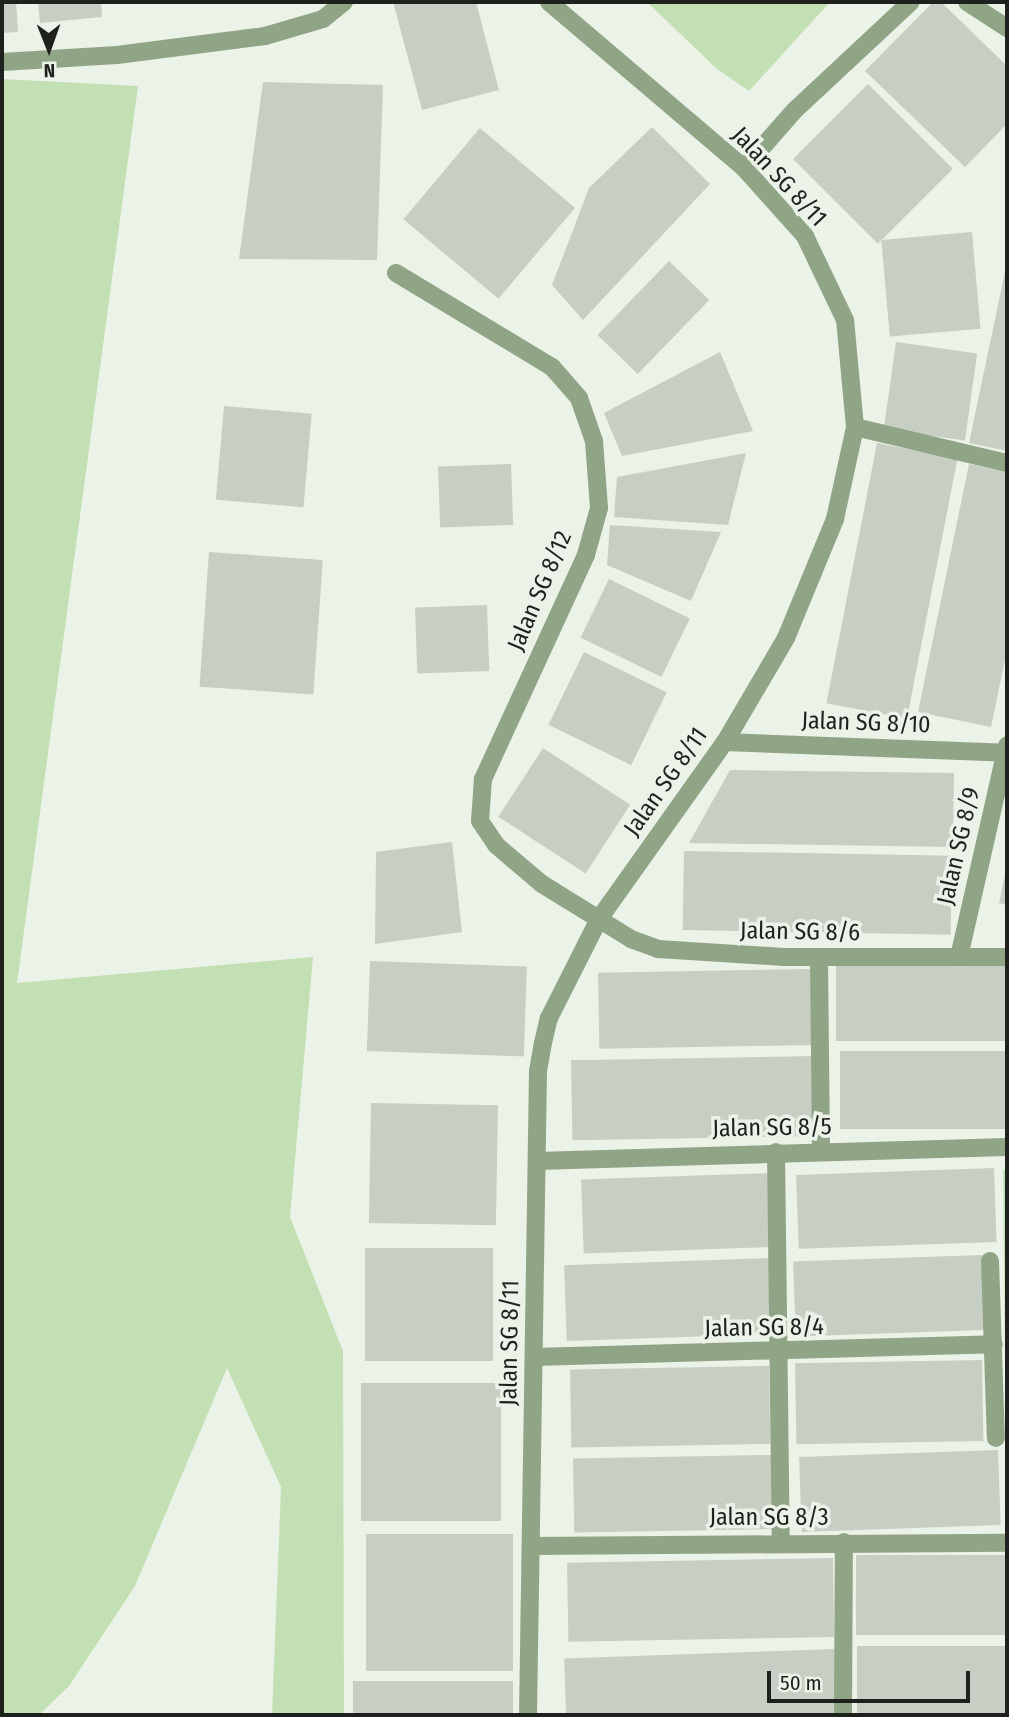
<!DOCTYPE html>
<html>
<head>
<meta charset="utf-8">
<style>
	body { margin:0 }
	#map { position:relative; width:1009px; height:1717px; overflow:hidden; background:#ebf2e7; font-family:"Fira Sans Condensed",sans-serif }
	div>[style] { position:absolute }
	.green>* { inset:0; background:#c3e0b4 }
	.building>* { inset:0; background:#c7cec4; transform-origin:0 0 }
	.minor>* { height:18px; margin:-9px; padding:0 9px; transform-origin:9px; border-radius:9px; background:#90a486 }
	span { translate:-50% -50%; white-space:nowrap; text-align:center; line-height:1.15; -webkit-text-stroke:7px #ebf2e7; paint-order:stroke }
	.street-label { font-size:24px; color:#1e211d }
	.frame { position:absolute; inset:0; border:4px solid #1e211d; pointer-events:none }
	.north { position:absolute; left:14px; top:14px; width:70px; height:70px; -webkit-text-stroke:5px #ebf2e7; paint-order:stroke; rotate:179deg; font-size:19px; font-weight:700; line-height:28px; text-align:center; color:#1e211d }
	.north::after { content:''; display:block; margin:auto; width:24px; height:32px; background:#1e211d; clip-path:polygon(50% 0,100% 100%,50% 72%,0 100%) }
	.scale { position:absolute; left:767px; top:1671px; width:203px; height:32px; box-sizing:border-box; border:4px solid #1e211d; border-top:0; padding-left:9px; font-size:21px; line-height:24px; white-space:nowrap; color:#1e211d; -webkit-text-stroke:5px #ebf2e7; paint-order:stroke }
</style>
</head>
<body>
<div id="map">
	<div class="green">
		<i style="clip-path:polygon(647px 2px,830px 2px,749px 91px,717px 69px)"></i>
		<i style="clip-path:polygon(2px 79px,138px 86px,17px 983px,313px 957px,290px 1217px,343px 1351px,344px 1715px,272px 1715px,281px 1487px,227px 1368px,135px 1586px,69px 1686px,39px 1715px,2px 1715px)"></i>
		<i style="clip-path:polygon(1003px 1170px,1007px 1170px,1007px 1528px)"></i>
	</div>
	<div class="building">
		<i style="clip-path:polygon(2px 2px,16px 2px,18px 32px,2px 33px)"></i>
		<i style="clip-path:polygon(38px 2px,101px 2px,102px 17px,40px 23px)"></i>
		<i style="clip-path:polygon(393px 2px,476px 2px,499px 90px,422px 110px)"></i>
		<i style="clip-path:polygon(933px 2px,941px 2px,1007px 66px,1007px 124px,965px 167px,865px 71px)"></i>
		<i style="clip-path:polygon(263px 82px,383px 85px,377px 260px,239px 259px)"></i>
		<i style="left:868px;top:84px;width:120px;height:106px;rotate:45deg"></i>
		<i style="clip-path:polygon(652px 127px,710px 184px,583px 320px,552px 285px,589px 188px)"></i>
		<i style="left:480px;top:128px;width:124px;height:119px;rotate:40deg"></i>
		<i style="left:972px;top:232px;width:97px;height:91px;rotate:85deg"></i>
		<i style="left:669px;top:261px;width:56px;height:103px;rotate:44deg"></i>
		<i style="clip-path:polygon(1006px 267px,1007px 267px,1007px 451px,969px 443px)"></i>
		<i style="left:896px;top:342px;width:82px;height:88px;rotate:8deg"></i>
		<i style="clip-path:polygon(720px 352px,753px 431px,622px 456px,604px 413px)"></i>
		<i style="left:224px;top:406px;width:88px;height:94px;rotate:5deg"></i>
		<i style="left:877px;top:443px;width:82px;height:265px;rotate:11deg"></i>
		<i style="clip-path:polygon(746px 453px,728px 525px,614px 517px,617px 477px)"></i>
		<i style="left:511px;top:464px;width:61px;height:73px;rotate:88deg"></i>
		<i style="clip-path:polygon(969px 464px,1007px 472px,1007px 650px,991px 727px,918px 712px)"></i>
		<i style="clip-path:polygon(610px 525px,721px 532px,691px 601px,607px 565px)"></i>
		<i style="left:209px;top:552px;width:114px;height:135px;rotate:4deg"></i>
		<i style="left:609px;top:579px;width:90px;height:65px;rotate:26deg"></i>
		<i style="left:487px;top:605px;width:66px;height:72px;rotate:88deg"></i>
		<i style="left:584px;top:652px;width:92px;height:81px;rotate:26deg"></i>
		<i style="left:543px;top:748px;width:104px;height:82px;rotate:33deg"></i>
		<i style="clip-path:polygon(730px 770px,954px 773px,953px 847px,689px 843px)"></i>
		<i style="clip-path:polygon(452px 842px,462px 932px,375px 944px,376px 852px)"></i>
		<i style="left:684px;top:851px;width:268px;height:79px;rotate:1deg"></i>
		<i style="clip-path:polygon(1006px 870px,1007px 870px,1007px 905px,999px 903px)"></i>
		<i style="left:370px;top:961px;width:157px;height:90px;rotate:2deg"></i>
		<i style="left:1007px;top:966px;width:75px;height:171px;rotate:90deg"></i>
		<i style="left:812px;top:969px;width:76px;height:214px;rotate:89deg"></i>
		<i style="left:1007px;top:1051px;width:78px;height:167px;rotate:90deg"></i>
		<i style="left:815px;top:1056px;width:80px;height:244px;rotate:89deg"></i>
		<i style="left:371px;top:1103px;width:127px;height:120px;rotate:1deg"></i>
		<i style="left:994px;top:1168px;width:74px;height:198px;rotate:88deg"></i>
		<i style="left:768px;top:1173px;width:74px;height:187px;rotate:88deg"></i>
		<i style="left:365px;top:1248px;width:128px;height:113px"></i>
		<i style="left:982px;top:1255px;width:75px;height:189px;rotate:88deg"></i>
		<i style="left:769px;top:1258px;width:76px;height:205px;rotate:88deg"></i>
		<i style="left:982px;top:1360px;width:81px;height:187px;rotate:89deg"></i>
		<i style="left:769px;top:1366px;width:78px;height:199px;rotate:89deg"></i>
		<i style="left:361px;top:1383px;width:140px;height:138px"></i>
		<i style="left:998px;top:1450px;width:75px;height:199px;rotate:88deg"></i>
		<i style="left:771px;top:1455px;width:74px;height:198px;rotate:89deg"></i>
		<i style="left:366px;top:1534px;width:147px;height:137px"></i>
		<i style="left:1007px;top:1555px;width:80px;height:151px;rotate:90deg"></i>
		<i style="left:833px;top:1558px;width:79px;height:266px;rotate:89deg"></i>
		<i style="left:1007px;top:1646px;width:69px;height:150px;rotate:90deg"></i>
		<i style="left:836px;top:1649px;width:66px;height:272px;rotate:88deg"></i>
		<i style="left:353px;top:1681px;width:160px;height:34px"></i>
	</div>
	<div class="minor">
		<i style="left:967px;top:2px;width:48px;rotate:33deg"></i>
		<i style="left:2px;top:62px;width:115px;rotate:-3.5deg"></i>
		<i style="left:117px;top:55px;width:149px;rotate:-7.3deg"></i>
		<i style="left:265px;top:36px;width:60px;rotate:-16.3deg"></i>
		<i style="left:323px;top:19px;width:27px;rotate:-39deg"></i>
		<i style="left:744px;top:168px;width:77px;rotate:-48.7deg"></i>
		<i style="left:795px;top:110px;width:158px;rotate:-43deg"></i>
		<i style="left:396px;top:273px;width:182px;rotate:31.1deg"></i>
		<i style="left:552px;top:367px;width:41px;rotate:48.9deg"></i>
		<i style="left:579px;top:398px;width:46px;rotate:70.8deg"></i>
		<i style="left:594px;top:441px;width:67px;rotate:85.7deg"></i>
		<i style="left:599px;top:508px;width:49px;rotate:105.5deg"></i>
		<i style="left:586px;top:555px;width:247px;rotate:114.7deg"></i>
		<i style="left:483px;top:779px;width:42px;rotate:94.1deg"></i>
		<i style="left:480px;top:821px;width:29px;rotate:56deg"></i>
		<i style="left:496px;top:845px;width:60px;rotate:40.3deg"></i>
		<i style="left:542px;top:884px;width:105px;rotate:31.7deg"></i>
		<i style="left:631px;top:939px;width:29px;rotate:20deg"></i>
		<i style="left:658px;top:949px;width:126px;rotate:3.6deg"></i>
		<i style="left:784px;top:957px;width:223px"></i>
		<i style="left:855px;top:427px;width:156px;rotate:13.3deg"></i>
		<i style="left:725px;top:742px;width:281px;rotate:2.2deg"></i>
		<i style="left:959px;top:957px;width:217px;rotate:-77.2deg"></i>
		<i style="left:819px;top:958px;width:194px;rotate:89.4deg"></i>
		<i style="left:776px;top:1152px;width:390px;rotate:89.3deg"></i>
		<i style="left:537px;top:1161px;width:470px;rotate:-1.7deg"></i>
		<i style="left:990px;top:1261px;width:177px;rotate:88.1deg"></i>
		<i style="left:534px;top:1357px;width:460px;rotate:-1.6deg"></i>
		<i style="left:531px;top:1546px;width:476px;rotate:-0.4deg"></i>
		<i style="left:528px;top:1715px;width:644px;rotate:-89.11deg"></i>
		<i style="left:538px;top:1071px;width:28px;rotate:-80deg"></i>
		<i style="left:543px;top:1043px;width:26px;rotate:-77deg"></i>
		<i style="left:549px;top:1018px;width:111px;rotate:-63.2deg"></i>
		<i style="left:599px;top:919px;width:217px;rotate:-54.6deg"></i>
		<i style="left:725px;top:742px;width:121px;rotate:-59.6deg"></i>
		<i style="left:786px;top:638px;width:129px;rotate:-67.6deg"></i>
		<i style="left:835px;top:519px;width:94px;rotate:-77.7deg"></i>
		<i style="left:855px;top:427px;width:107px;rotate:-95.3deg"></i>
		<i style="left:845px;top:320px;width:93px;rotate:-115.5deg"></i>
		<i style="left:805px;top:236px;width:91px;rotate:-131.9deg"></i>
		<i style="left:744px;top:168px;width:256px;rotate:-139.6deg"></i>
		<i style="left:843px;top:1715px;width:173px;rotate:-89.7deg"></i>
	</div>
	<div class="street-label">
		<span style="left:779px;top:177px;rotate:47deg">Jalan SG 8/11</span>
		<span style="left:540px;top:591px;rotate:-67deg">Jalan SG 8/12</span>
		<span style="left:866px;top:723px;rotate:2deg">Jalan SG 8/10</span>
		<span style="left:666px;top:782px;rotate:-55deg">Jalan SG 8/11</span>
		<span style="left:959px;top:846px;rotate:-77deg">Jalan SG 8/9</span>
		<span style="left:800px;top:932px;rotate:1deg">Jalan SG 8/6</span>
		<span style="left:772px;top:1128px;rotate:-1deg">Jalan SG 8/5</span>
		<span style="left:764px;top:1328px;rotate:-1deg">Jalan SG 8/4</span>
		<span style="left:510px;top:1343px;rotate:-89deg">Jalan SG 8/11</span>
		<span style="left:769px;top:1518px">Jalan SG 8/3</span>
	</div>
	<div class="frame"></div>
	<div class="north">N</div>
	<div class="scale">50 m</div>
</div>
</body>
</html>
